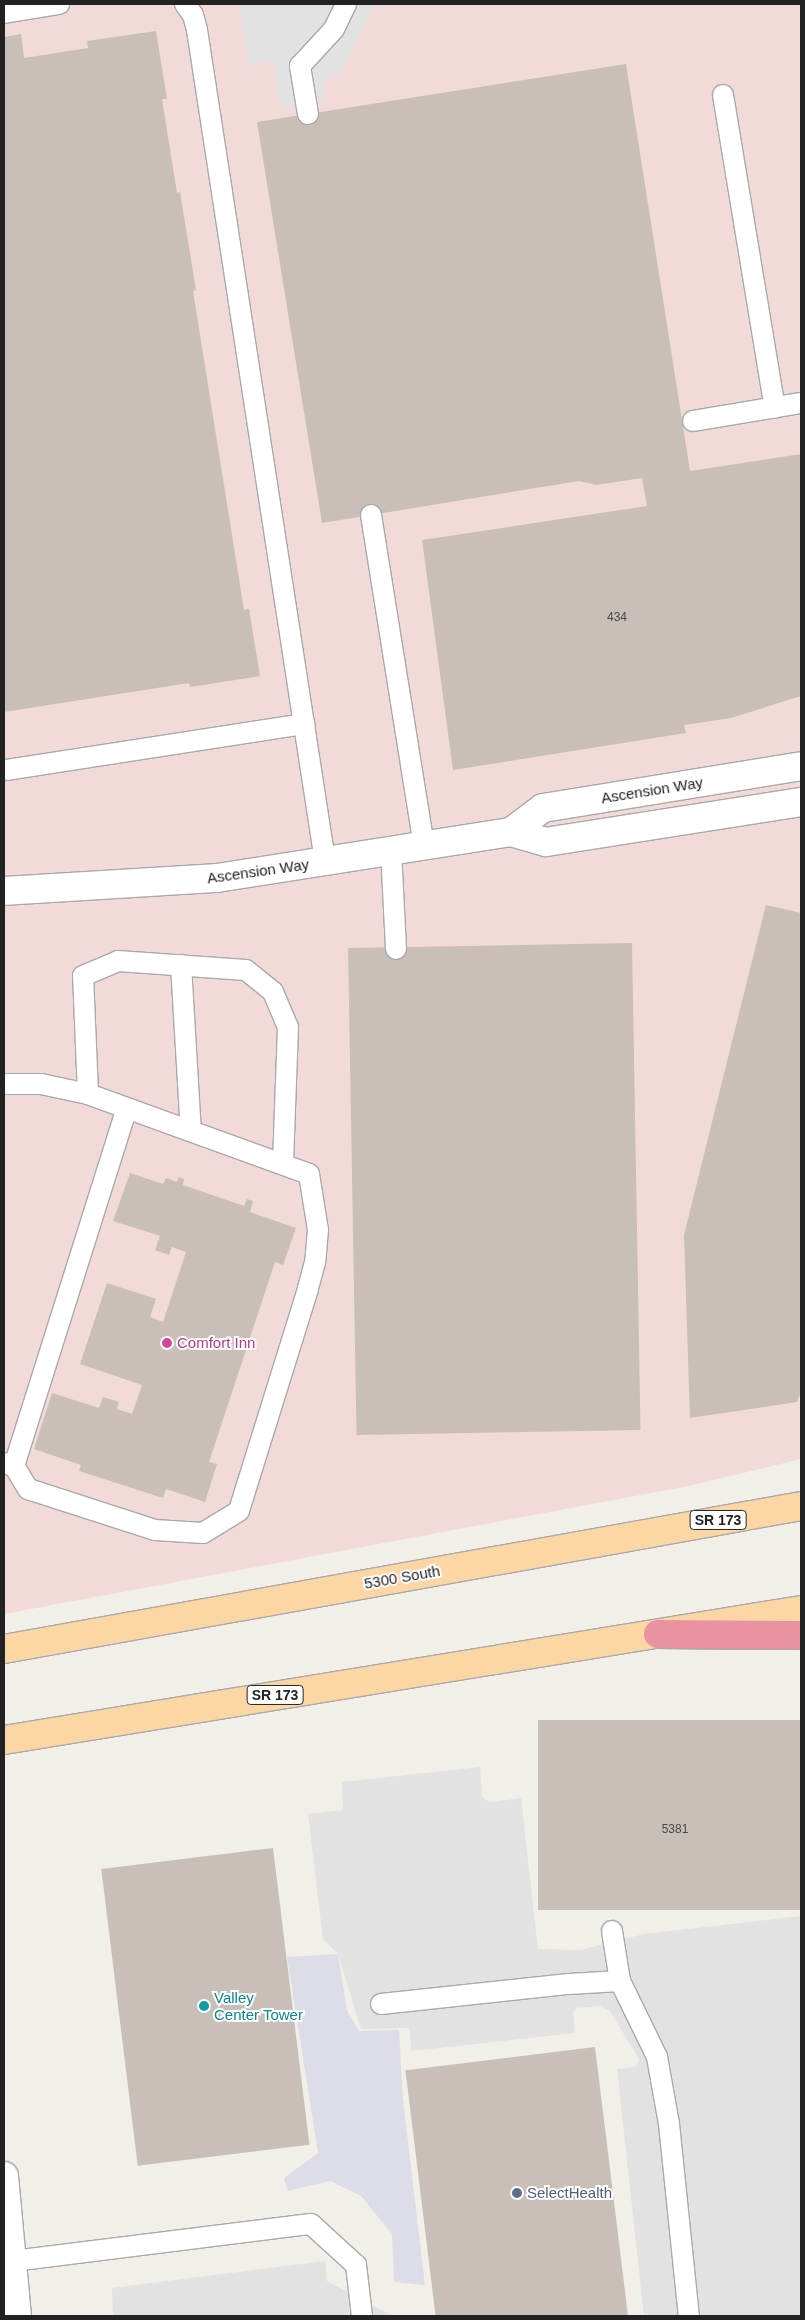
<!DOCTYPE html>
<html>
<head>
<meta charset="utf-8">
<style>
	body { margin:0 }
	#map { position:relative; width:805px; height:2320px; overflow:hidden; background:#f2efe9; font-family:Helvetica,sans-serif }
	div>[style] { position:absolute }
	.commercial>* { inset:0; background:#f2dad9 }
	.parking>* { inset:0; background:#e2e2e2 }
	.plaza>* { inset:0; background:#dddde8 }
	.building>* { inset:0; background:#c7bfb8; transform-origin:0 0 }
	.roads { filter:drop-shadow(1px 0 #a9a9a9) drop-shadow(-1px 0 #a9a9a9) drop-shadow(0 1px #a9a9a9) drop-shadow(0 -1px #a9a9a9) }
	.lane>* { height:20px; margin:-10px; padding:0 10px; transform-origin:10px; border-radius:10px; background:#fff }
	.street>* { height:28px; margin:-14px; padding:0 14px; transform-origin:14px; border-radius:14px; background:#fff }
	.primary>* { height:28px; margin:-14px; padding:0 14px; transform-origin:14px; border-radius:14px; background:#fcd6a4 }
	.highway>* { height:28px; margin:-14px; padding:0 14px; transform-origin:14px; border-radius:14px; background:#e892a2 }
	.dots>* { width:14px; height:14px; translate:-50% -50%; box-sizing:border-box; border:2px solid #fff; border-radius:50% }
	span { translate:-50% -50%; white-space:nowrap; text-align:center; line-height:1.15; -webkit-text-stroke:4px #fff; paint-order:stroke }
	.number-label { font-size:12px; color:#4b4948 }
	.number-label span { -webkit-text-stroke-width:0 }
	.shield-label span { padding:1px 4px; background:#fff; border:1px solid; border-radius:4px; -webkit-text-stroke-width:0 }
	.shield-label { font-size:14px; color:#222; font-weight:700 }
	.street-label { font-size:15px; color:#222 }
	.hotel-label { font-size:15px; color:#b23c85 }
	.left { translate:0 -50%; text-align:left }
	.culture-label { font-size:15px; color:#0d838f }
	.service-label { font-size:15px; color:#4e5e75 }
	.frame { position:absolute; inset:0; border:5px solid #222; pointer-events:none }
</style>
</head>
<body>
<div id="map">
	<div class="commercial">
		<i style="clip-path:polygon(4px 4px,801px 4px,801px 1459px,689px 1486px,4px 1614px)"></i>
	</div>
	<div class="parking">
		<i style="clip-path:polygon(239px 4px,375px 4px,340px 74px,330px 77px,324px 83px,325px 100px,280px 109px,274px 65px,270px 61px,249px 66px)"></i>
		<i style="clip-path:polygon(480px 1767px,482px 1795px,485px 1799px,490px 1802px,521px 1798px,538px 1949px,580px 1950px,644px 1934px,801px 1916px,801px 2316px,644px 2316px,617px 2069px,636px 2067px,639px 2059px,610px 2011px,599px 2006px,576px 2008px,573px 2013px,575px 2033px,411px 2051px,410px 2032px,408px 2028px,361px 2029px,338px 1954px,323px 1939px,308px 1814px,343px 1810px,342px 1782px)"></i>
		<i style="clip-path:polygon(325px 2261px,327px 2281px,393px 2316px,113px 2316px,112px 2288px)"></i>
	</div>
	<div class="plaza">
		<i style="clip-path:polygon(338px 1954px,347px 2010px,359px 2031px,399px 2030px,403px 2099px,425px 2285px,394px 2282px,392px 2234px,361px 2196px,330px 2181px,288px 2191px,284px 2178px,318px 2153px,287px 1957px)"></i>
	</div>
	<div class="building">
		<i style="clip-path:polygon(156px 31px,167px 99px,162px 99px,177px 193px,180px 192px,196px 290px,193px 291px,244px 610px,249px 609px,260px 676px,190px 687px,189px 683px,4px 712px,4px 37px,21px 34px,24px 58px,88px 48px,87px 41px)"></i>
		<i style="clip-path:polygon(626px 64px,690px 471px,801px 454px,801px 696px,731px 718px,684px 725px,686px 733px,453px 770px,422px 540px,647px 506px,642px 478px,596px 485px,579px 481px,322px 523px,257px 122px)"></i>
		<i style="clip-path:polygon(766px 905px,801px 913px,801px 1392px,797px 1402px,690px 1418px,684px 1235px)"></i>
		<i style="left:632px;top:943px;width:487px;height:284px;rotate:89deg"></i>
		<i style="clip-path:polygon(130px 1173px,163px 1184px,166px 1178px,177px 1182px,179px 1177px,184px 1179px,183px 1185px,244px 1206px,247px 1199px,253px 1201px,250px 1212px,296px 1228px,283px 1265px,275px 1262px,209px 1462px,217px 1464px,205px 1502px,166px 1489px,163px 1498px,79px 1471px,81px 1465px,34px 1449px,52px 1393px,99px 1408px,103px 1397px,119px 1402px,117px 1409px,132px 1414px,142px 1385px,80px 1364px,107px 1283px,156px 1299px,150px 1317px,163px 1322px,186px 1252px,172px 1247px,169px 1255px,155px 1250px,160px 1236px,113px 1221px)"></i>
		<i style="left:801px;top:1720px;width:190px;height:263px;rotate:90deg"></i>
		<i style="left:273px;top:1848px;width:299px;height:173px;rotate:83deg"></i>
		<i style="left:595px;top:2047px;width:271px;height:191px;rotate:83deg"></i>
	</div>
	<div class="roads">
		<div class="lane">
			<i style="left:185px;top:4px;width:14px;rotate:54deg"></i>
			<i style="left:193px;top:15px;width:16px;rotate:75deg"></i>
			<i style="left:197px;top:30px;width:841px;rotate:81.24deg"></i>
			<i style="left:4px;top:13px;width:56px;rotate:-9.3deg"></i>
			<i style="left:723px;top:95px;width:317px;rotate:80.6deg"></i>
			<i style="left:308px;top:114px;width:49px;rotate:-99.5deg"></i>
			<i style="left:300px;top:66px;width:50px;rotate:-47.4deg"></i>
			<i style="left:334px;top:29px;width:28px;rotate:-64deg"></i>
			<i style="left:693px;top:421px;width:109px;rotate:-9.5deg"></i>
			<i style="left:371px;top:515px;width:334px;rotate:80.9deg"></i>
			<i style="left:7px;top:770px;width:301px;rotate:-8.8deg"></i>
			<i style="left:391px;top:850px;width:99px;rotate:87.1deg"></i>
			<i style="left:181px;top:965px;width:166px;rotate:86.6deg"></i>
			<i style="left:4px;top:1084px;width:37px"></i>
			<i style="left:41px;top:1084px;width:48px;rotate:12deg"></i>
			<i style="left:88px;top:1094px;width:235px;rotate:19.9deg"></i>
			<i style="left:309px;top:1174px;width:57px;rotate:80.9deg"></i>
			<i style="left:318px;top:1230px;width:32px;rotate:95deg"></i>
			<i style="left:315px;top:1262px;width:28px;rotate:105deg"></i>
			<i style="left:308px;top:1289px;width:232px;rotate:107.3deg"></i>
			<i style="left:239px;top:1511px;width:42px;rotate:148.6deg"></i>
			<i style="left:203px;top:1533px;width:48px;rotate:-176.4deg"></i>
			<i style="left:155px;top:1530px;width:133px;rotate:-162.1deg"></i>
			<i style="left:28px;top:1489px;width:27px;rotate:-121deg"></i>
			<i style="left:14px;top:1466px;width:10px;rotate:-163deg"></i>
			<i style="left:88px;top:1094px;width:118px;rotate:-92.4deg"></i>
			<i style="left:83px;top:976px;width:38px;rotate:-23deg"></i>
			<i style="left:118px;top:961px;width:128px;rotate:4deg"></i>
			<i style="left:246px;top:970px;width:35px;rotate:39deg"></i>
			<i style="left:273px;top:992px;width:38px;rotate:67deg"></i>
			<i style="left:288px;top:1027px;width:137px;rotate:92.1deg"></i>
			<i style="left:14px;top:1466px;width:375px;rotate:-72.5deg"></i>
			<i style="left:612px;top:1931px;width:51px;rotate:80.9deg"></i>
			<i style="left:381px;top:2004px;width:189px;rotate:-6.1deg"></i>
			<i style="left:569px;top:1984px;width:51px;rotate:-3.4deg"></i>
			<i style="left:620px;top:1981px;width:85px;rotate:64deg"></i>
			<i style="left:657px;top:2057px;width:68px;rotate:79.8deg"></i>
			<i style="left:669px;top:2124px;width:193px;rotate:84.1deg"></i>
			<i style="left:13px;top:2261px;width:300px;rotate:-7.1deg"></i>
			<i style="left:311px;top:2224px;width:61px;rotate:42.3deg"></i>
			<i style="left:356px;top:2265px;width:51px;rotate:83.3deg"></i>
		</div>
		<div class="street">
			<i style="left:511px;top:832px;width:40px;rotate:-37deg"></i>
			<i style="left:543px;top:808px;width:261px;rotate:-9.2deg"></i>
			<i style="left:4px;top:891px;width:213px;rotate:-3.5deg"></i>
			<i style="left:217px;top:878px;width:298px;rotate:-8.9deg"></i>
			<i style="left:511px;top:832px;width:36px;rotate:16deg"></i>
			<i style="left:546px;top:842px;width:258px;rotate:-8.9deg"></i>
			<i style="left:4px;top:2176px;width:141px;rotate:84.7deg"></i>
		</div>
		<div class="primary">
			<i style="left:4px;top:1649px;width:810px;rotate:-10.17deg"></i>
			<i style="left:4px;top:1740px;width:808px;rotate:-9.26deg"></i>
		</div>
		<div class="highway">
			<i style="left:658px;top:1634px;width:143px;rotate:0.4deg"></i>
		</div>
	</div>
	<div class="dots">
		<i style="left:167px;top:1343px;background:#d1479c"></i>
		<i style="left:204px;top:2006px;background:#0f9aa8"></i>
		<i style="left:517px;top:2193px;background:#5c6f8a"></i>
	</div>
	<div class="number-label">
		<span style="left:617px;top:618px">434</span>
		<span style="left:675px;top:1830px">5381</span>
	</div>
	<div class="shield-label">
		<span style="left:718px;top:1520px">SR 173</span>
		<span style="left:275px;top:1695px">SR 173</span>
	</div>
	<div class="street-label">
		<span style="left:652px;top:790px;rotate:-9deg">Ascension Way</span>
		<span style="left:258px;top:871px;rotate:-8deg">Ascension Way</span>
		<span style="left:402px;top:1577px;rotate:-10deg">5300 South</span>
	</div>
	<div class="hotel-label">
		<span class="left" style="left:177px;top:1343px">Comfort Inn</span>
	</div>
	<div class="culture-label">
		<span class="left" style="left:214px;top:2006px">Valley<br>Center Tower</span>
	</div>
	<div class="service-label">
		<span class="left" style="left:527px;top:2193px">SelectHealth</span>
	</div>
	<div class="frame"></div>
</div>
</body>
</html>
